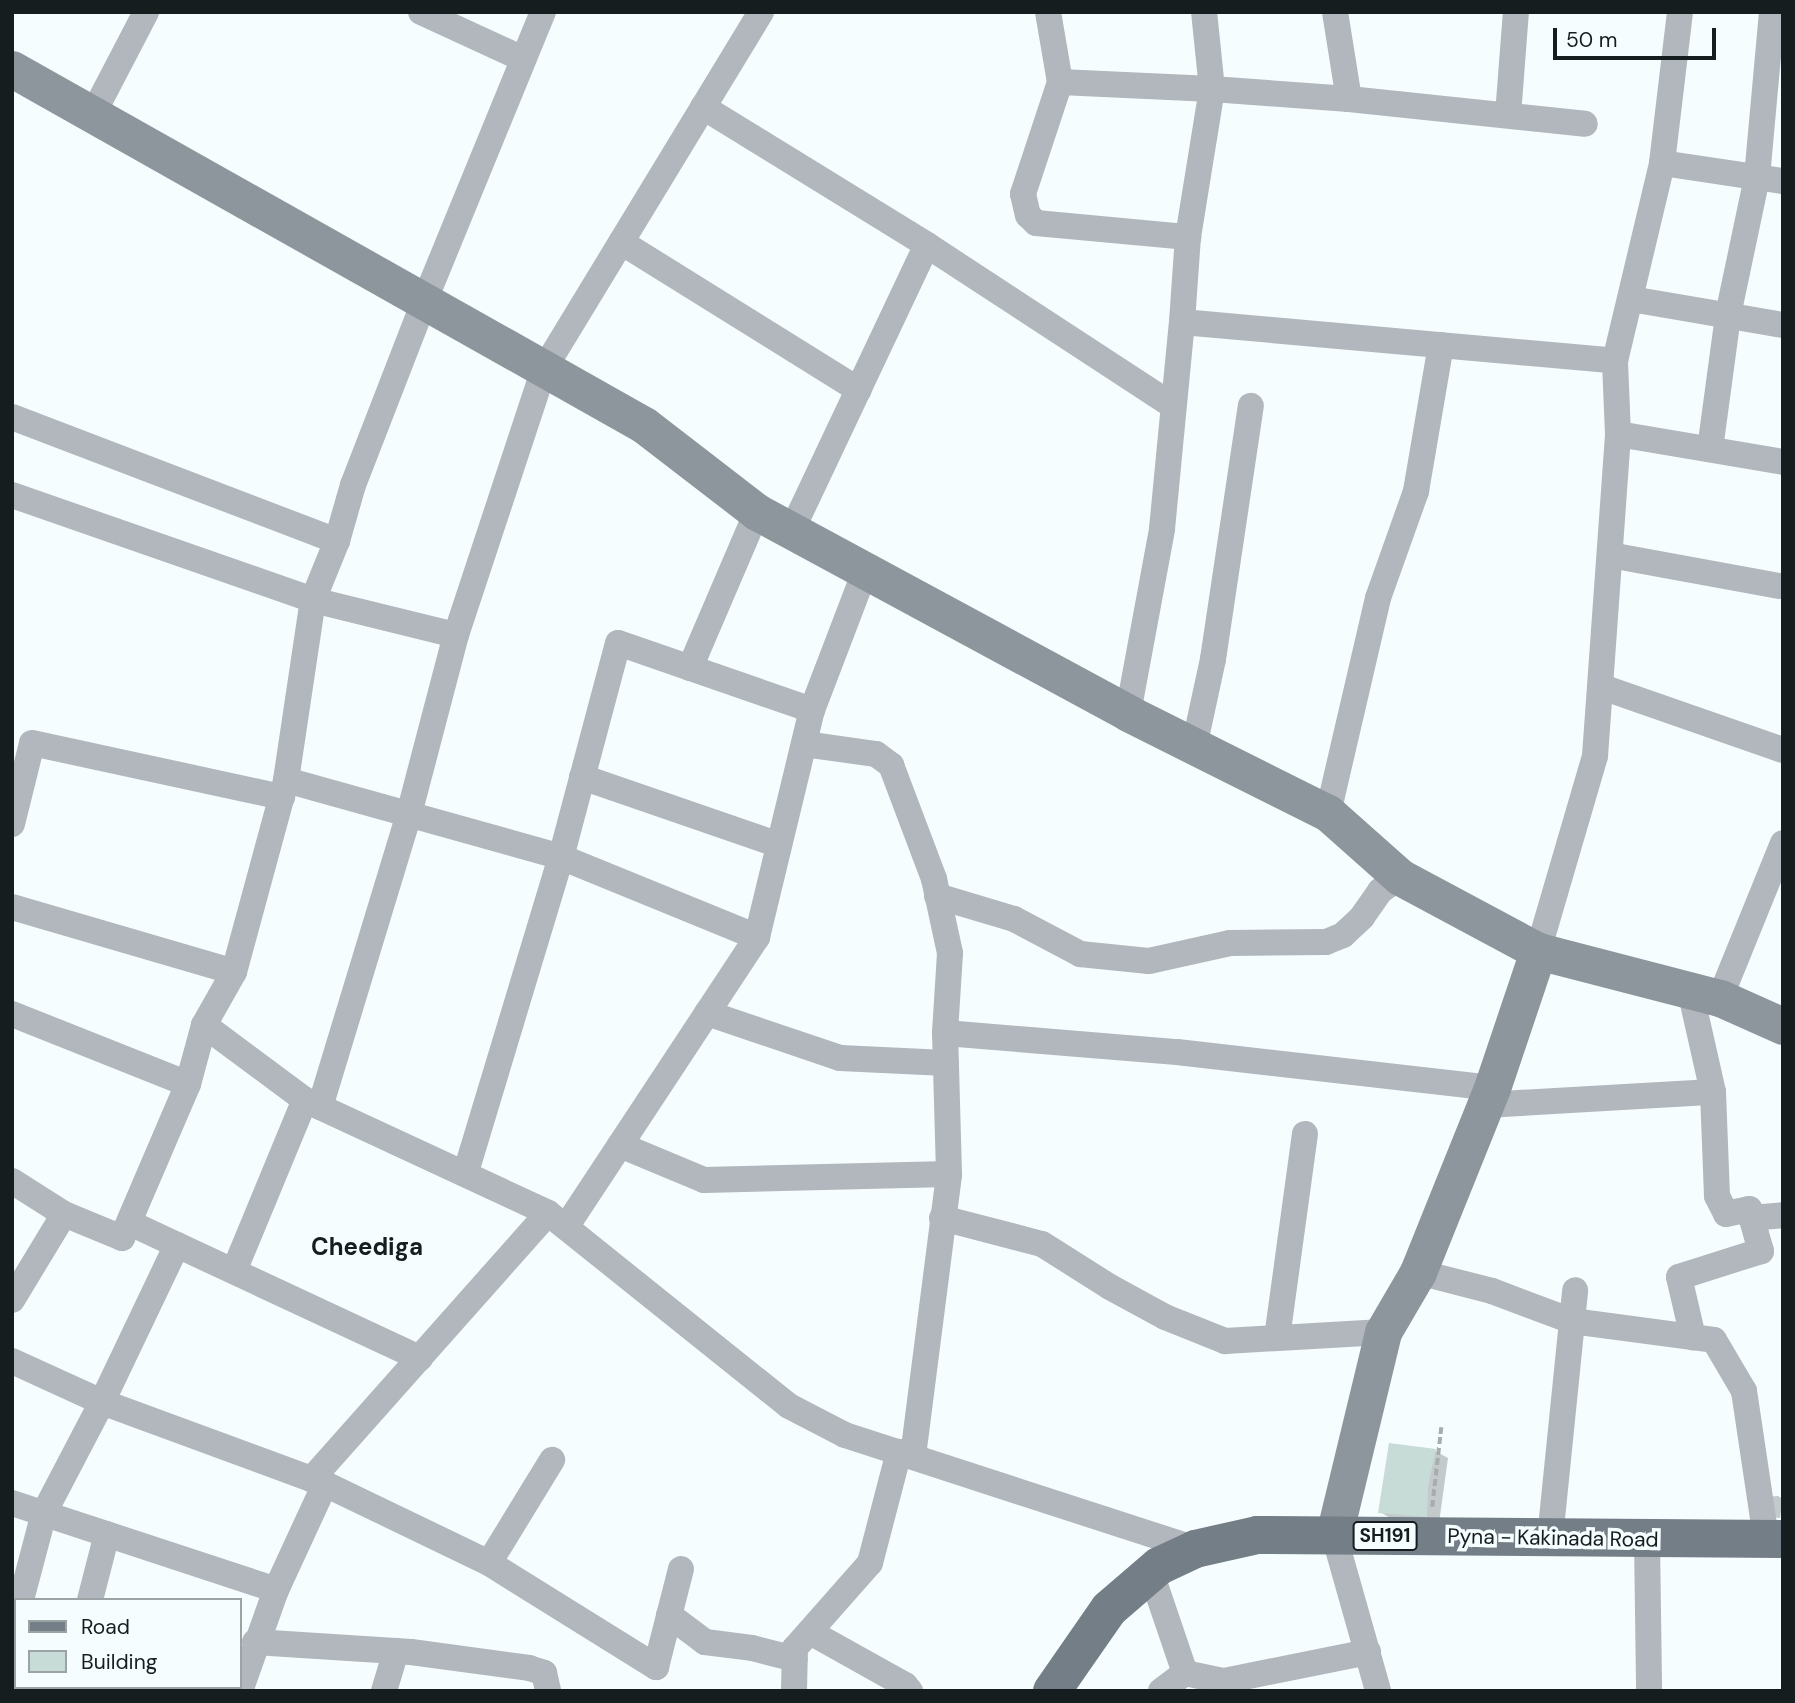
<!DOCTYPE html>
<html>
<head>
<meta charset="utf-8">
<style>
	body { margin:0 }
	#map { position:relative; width:1795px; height:1703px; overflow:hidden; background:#f5fdff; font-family:"DM Sans",sans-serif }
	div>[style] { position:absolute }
	.shadow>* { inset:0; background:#0003 }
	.building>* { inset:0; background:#c7dbd7 }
	.path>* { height:3.5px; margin-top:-1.75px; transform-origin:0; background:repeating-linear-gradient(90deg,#a5adaf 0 7px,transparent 0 10.5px) }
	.street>* { height:26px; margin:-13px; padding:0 13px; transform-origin:13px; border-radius:13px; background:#b1b7bc }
	.secondary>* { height:37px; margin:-18.5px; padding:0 18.5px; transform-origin:18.5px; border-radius:18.5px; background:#8d969d }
	.primary>* { height:38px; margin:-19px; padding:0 19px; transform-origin:19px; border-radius:19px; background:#747e87 }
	span { translate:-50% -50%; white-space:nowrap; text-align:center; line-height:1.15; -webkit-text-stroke:7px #f5fdff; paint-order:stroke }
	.shield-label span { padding:2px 5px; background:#f5fdff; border:2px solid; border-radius:5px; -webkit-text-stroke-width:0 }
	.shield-label { font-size:19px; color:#161d1f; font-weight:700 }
	.street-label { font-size:21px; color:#161d1f }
	.quarter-label { font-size:24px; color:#161d1f; font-weight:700 }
	.frame { position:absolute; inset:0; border:14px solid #161d1f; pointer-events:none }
	.legend { position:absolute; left:14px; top:1598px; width:228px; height:91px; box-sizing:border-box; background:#f5fdff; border:2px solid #9ca3a5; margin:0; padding:9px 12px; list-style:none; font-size:21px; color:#161d1f }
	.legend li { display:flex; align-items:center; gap:14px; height:35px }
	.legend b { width:35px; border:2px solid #9ca3a5 }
	.scale { position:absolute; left:1553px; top:28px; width:163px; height:32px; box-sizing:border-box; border:4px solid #161d1f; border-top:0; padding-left:9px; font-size:21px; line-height:24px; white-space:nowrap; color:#161d1f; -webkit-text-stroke:5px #f5fdff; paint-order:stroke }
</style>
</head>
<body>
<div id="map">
	<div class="shadow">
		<i style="clip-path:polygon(1435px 1451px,1448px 1458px,1439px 1523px,1392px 1519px,1380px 1512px)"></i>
		<i style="clip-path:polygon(1778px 1496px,1783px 1499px,1780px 1518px,1770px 1517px,1764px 1497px)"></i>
	</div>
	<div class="building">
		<i style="clip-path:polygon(1389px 1443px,1436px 1449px,1428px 1487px,1427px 1517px,1378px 1513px)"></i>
	</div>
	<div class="path">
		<i style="left:1432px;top:1507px;width:80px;rotate:-83.5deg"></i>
	</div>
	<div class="street">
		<i style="left:421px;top:12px;width:112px;rotate:24.7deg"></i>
		<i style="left:1048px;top:12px;width:71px;rotate:80.3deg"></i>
		<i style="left:1060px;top:82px;width:152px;rotate:2.6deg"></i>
		<i style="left:1212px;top:89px;width:77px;rotate:-95.9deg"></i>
		<i style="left:1335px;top:12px;width:88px;rotate:80.9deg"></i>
		<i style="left:1060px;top:82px;width:118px;rotate:108.3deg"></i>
		<i style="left:1023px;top:194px;width:22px;rotate:77deg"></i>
		<i style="left:1028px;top:215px;width:11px;rotate:45deg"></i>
		<i style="left:1036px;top:223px;width:153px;rotate:5.3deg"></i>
		<i style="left:703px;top:107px;width:263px;rotate:31.6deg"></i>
		<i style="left:927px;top:245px;width:294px;rotate:33.2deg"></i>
		<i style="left:93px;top:114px;width:115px;rotate:-62.5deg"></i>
		<i style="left:1508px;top:115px;width:103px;rotate:-85.6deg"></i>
		<i style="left:1662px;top:163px;width:122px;rotate:8.5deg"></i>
		<i style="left:621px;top:242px;width:280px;rotate:31.9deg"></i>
		<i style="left:1631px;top:299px;width:154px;rotate:9.7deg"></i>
		<i style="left:1182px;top:322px;width:85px;rotate:-86deg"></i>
		<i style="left:1188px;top:237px;width:150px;rotate:-80.8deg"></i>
		<i style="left:1212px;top:89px;width:137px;rotate:4.2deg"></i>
		<i style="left:1349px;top:99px;width:237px;rotate:6deg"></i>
		<i style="left:12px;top:417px;width:348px;rotate:20.9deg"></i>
		<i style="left:1618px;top:434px;width:167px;rotate:9.6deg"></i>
		<i style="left:1710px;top:449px;width:135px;rotate:-82.3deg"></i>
		<i style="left:1728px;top:315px;width:141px;rotate:-78.1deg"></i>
		<i style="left:1757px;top:177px;width:166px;rotate:-84.8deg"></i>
		<i style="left:12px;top:495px;width:319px;rotate:19.2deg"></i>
		<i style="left:313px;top:600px;width:147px;rotate:13.8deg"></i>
		<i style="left:792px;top:530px;width:315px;rotate:-64.7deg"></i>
		<i style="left:1610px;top:555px;width:172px;rotate:10.4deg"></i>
		<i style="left:690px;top:668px;width:170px;rotate:-66.8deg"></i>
		<i style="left:1602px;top:687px;width:192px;rotate:19.2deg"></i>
		<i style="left:812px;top:710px;width:205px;rotate:-160.9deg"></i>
		<i style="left:618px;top:643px;width:221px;rotate:104.9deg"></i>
		<i style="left:561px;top:857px;width:212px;rotate:22.2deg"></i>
		<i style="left:757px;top:937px;width:234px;rotate:-76.4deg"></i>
		<i style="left:812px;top:710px;width:149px;rotate:-69.1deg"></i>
		<i style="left:1128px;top:713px;width:187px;rotate:-79.5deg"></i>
		<i style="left:1162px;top:529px;width:208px;rotate:-84.5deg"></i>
		<i style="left:1182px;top:322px;width:435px;rotate:5.1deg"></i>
		<i style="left:804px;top:744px;width:73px;rotate:7.9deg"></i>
		<i style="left:876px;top:754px;width:19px;rotate:36deg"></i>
		<i style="left:891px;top:765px;width:122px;rotate:69.3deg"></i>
		<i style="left:934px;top:879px;width:76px;rotate:77.8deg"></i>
		<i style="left:950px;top:953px;width:80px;rotate:93.6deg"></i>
		<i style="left:1194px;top:747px;width:90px;rotate:-77.8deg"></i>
		<i style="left:1213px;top:659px;width:256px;rotate:-81.5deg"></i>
		<i style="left:582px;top:777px;width:208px;rotate:19deg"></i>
		<i style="left:286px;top:780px;width:286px;rotate:15.6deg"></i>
		<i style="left:561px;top:857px;width:331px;rotate:106.8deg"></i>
		<i style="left:1328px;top:813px;width:221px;rotate:-76.9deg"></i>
		<i style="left:1378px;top:598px;width:114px;rotate:-70.4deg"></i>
		<i style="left:1416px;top:491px;width:148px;rotate:-80.3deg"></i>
		<i style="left:12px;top:824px;width:83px;rotate:-76.1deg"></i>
		<i style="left:32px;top:743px;width:256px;rotate:12.2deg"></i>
		<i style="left:937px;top:896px;width:80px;rotate:16.6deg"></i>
		<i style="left:1014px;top:919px;width:75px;rotate:27.9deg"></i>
		<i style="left:1080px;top:954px;width:69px;rotate:5.8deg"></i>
		<i style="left:1149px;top:961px;width:83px;rotate:-12.5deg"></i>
		<i style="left:1230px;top:943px;width:96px;rotate:-0.6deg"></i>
		<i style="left:1326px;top:942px;width:18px;rotate:-22deg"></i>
		<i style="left:1343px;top:935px;width:26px;rotate:-43deg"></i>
		<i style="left:1362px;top:917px;width:32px;rotate:-55deg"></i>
		<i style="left:1380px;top:891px;width:24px;rotate:-35deg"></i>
		<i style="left:12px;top:907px;width:231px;rotate:16.3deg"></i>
		<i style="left:1538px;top:951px;width:203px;rotate:-73.7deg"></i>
		<i style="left:1595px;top:756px;width:323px;rotate:-85.9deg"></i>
		<i style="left:1618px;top:434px;width:73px;rotate:-92.4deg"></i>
		<i style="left:1615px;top:361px;width:204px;rotate:-76.6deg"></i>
		<i style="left:1662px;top:163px;width:152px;rotate:-83.2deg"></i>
		<i style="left:1690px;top:990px;width:105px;rotate:77.3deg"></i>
		<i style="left:1713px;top:1092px;width:104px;rotate:87.8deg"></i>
		<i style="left:1717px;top:1196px;width:20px;rotate:63deg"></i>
		<i style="left:1726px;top:1214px;width:24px;rotate:-12deg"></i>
		<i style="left:1749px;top:1209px;width:44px;rotate:74.1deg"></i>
		<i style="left:1761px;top:1251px;width:86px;rotate:162.4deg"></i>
		<i style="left:1679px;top:1277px;width:62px;rotate:76.9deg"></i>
		<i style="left:1720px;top:998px;width:167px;rotate:-67.9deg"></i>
		<i style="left:707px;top:1013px;width:140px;rotate:18.7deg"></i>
		<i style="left:840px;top:1058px;width:106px;rotate:2.7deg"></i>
		<i style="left:12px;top:1014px;width:189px;rotate:21.7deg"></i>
		<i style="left:204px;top:1025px;width:126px;rotate:36.6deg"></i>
		<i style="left:305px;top:1100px;width:268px;rotate:24.9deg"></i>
		<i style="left:548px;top:1213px;width:356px;rotate:131.6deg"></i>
		<i style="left:1485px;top:1105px;width:228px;rotate:-3.3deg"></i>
		<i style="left:320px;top:1107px;width:306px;rotate:-73.1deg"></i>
		<i style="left:409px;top:814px;width:185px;rotate:-75.3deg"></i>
		<i style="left:456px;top:635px;width:280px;rotate:-71.7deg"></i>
		<i style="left:544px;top:369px;width:418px;rotate:-58.7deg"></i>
		<i style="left:620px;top:1145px;width:91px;rotate:22.6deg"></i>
		<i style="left:704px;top:1180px;width:245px;rotate:-1.4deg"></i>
		<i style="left:12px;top:1181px;width:62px;rotate:32.4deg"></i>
		<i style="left:548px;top:1213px;width:309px;rotate:38.7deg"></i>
		<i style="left:789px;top:1406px;width:63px;rotate:27.4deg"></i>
		<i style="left:845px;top:1435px;width:368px;rotate:18deg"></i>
		<i style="left:942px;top:1218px;width:103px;rotate:14.6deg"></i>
		<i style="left:1042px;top:1244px;width:80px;rotate:32.3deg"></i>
		<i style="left:1110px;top:1287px;width:63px;rotate:28.6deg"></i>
		<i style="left:1165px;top:1317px;width:65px;rotate:21.8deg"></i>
		<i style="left:1225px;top:1341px;width:158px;rotate:-3.3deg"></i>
		<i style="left:1751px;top:1218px;width:32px;rotate:-5deg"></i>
		<i style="left:130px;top:1223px;width:320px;rotate:25deg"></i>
		<i style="left:566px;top:1227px;width:347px;rotate:-56.6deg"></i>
		<i style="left:234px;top:1271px;width:185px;rotate:-67.5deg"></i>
		<i style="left:1418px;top:1272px;width:76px;rotate:14.4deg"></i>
		<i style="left:1492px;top:1291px;width:85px;rotate:20.6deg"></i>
		<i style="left:1572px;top:1321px;width:143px;rotate:7.6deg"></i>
		<i style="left:1714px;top:1340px;width:59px;rotate:59.5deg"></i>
		<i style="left:1744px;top:1391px;width:149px;rotate:81.5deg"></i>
		<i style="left:12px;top:1300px;width:100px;rotate:-58.8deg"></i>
		<i style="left:64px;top:1214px;width:63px;rotate:22.5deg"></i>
		<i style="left:122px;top:1238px;width:168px;rotate:-66.8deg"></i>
		<i style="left:188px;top:1084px;width:61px;rotate:-74.8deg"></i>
		<i style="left:204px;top:1025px;width:61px;rotate:-60.5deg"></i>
		<i style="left:234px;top:972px;width:199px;rotate:-74.8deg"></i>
		<i style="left:286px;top:780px;width:182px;rotate:-81.5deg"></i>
		<i style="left:313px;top:600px;width:64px;rotate:-67.9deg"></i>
		<i style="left:337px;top:541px;width:58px;rotate:-74.1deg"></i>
		<i style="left:353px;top:485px;width:196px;rotate:-68.8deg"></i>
		<i style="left:424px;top:302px;width:313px;rotate:-67.7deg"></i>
		<i style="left:1277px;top:1338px;width:206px;rotate:-82.2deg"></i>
		<i style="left:12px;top:1361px;width:99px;rotate:24.5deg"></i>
		<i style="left:102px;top:1402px;width:238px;rotate:20.2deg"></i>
		<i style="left:325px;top:1484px;width:117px;rotate:114.8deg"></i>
		<i style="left:276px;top:1590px;width:107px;rotate:109.6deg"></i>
		<i style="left:913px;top:1456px;width:284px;rotate:-82.7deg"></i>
		<i style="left:949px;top:1174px;width:141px;rotate:-91.6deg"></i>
		<i style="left:945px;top:1033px;width:233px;rotate:4.7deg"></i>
		<i style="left:1177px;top:1052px;width:317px;rotate:6.5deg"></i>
		<i style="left:325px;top:1484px;width:182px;rotate:25.7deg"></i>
		<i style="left:489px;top:1563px;width:197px;rotate:31.9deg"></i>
		<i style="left:656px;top:1667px;width:101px;rotate:-75.7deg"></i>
		<i style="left:12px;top:1503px;width:278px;rotate:18.2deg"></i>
		<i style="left:1334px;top:1535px;width:162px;rotate:74.2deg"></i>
		<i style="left:1550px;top:1538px;width:249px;rotate:-84.2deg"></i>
		<i style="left:1647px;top:1540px;width:151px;rotate:89.2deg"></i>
		<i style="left:489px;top:1563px;width:121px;rotate:-58.5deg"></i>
		<i style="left:1151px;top:1573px;width:106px;rotate:71.2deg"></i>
		<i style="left:1185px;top:1673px;width:40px;rotate:12deg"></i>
		<i style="left:1224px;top:1681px;width:147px;rotate:-11.4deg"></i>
		<i style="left:21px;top:1600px;width:90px;rotate:-75.2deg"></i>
		<i style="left:44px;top:1513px;width:125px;rotate:-62.4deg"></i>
		<i style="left:102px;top:1402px;width:174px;rotate:-64.5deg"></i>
		<i style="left:90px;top:1600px;width:68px;rotate:-75.6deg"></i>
		<i style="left:669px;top:1615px;width:45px;rotate:36.9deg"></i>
		<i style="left:705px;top:1642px;width:47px;rotate:7.3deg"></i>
		<i style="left:752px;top:1648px;width:44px;rotate:14.3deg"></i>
		<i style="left:810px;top:1632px;width:109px;rotate:29.2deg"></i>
		<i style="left:905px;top:1685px;width:8px;rotate:50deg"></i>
		<i style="left:12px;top:1633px;width:14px;rotate:-73deg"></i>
		<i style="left:255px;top:1642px;width:156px;rotate:3.7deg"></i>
		<i style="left:411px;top:1652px;width:119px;rotate:7.7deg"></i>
		<i style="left:529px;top:1668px;width:16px;rotate:18deg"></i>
		<i style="left:544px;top:1673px;width:18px;rotate:77deg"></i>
		<i style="left:66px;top:1691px;width:4px;rotate:-76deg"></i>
		<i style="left:384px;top:1691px;width:42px;rotate:-73.3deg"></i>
		<i style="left:794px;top:1691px;width:43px;rotate:-88.7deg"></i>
		<i style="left:795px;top:1648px;width:113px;rotate:-48.6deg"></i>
		<i style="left:870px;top:1563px;width:115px;rotate:-75.4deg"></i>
		<i style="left:1161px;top:1691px;width:30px;rotate:-37deg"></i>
	</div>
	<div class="secondary">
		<i style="left:12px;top:69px;width:725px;rotate:29.39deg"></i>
		<i style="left:644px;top:425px;width:143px;rotate:37.6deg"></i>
		<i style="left:757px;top:512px;width:422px;rotate:28.4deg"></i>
		<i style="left:1128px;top:713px;width:224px;rotate:26.6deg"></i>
		<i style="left:1328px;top:813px;width:96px;rotate:41.6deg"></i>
		<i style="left:1400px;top:877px;width:157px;rotate:28.2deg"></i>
		<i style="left:1334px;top:1535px;width:209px;rotate:-76.4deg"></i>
		<i style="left:1383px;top:1332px;width:69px;rotate:-59.7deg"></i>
		<i style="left:1418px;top:1272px;width:198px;rotate:-68.1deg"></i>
		<i style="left:1492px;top:1088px;width:145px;rotate:-71.4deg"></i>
		<i style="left:1538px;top:951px;width:188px;rotate:14.5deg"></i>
		<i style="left:1720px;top:998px;width:69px;rotate:24deg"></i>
	</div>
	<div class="primary">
		<i style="left:1052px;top:1691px;width:100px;rotate:-55.2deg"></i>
		<i style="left:1109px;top:1609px;width:66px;rotate:-40.7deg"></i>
		<i style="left:1159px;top:1566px;width:40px;rotate:-25deg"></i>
		<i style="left:1195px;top:1549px;width:64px;rotate:-12.7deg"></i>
		<i style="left:1257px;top:1535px;width:526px;rotate:0.44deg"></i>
	</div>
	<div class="shield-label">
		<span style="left:1385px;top:1536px">SH191</span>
	</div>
	<div class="street-label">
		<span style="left:1553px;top:1538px;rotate:1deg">Pyna - Kakinada Road</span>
	</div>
	<div class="quarter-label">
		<span style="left:367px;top:1247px">Cheediga</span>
	</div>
	<div class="frame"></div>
	<ul class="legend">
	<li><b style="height:9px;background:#747e87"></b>Road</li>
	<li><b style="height:19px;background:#c7dbd7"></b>Building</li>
	</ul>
	<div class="scale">50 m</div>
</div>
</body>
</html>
